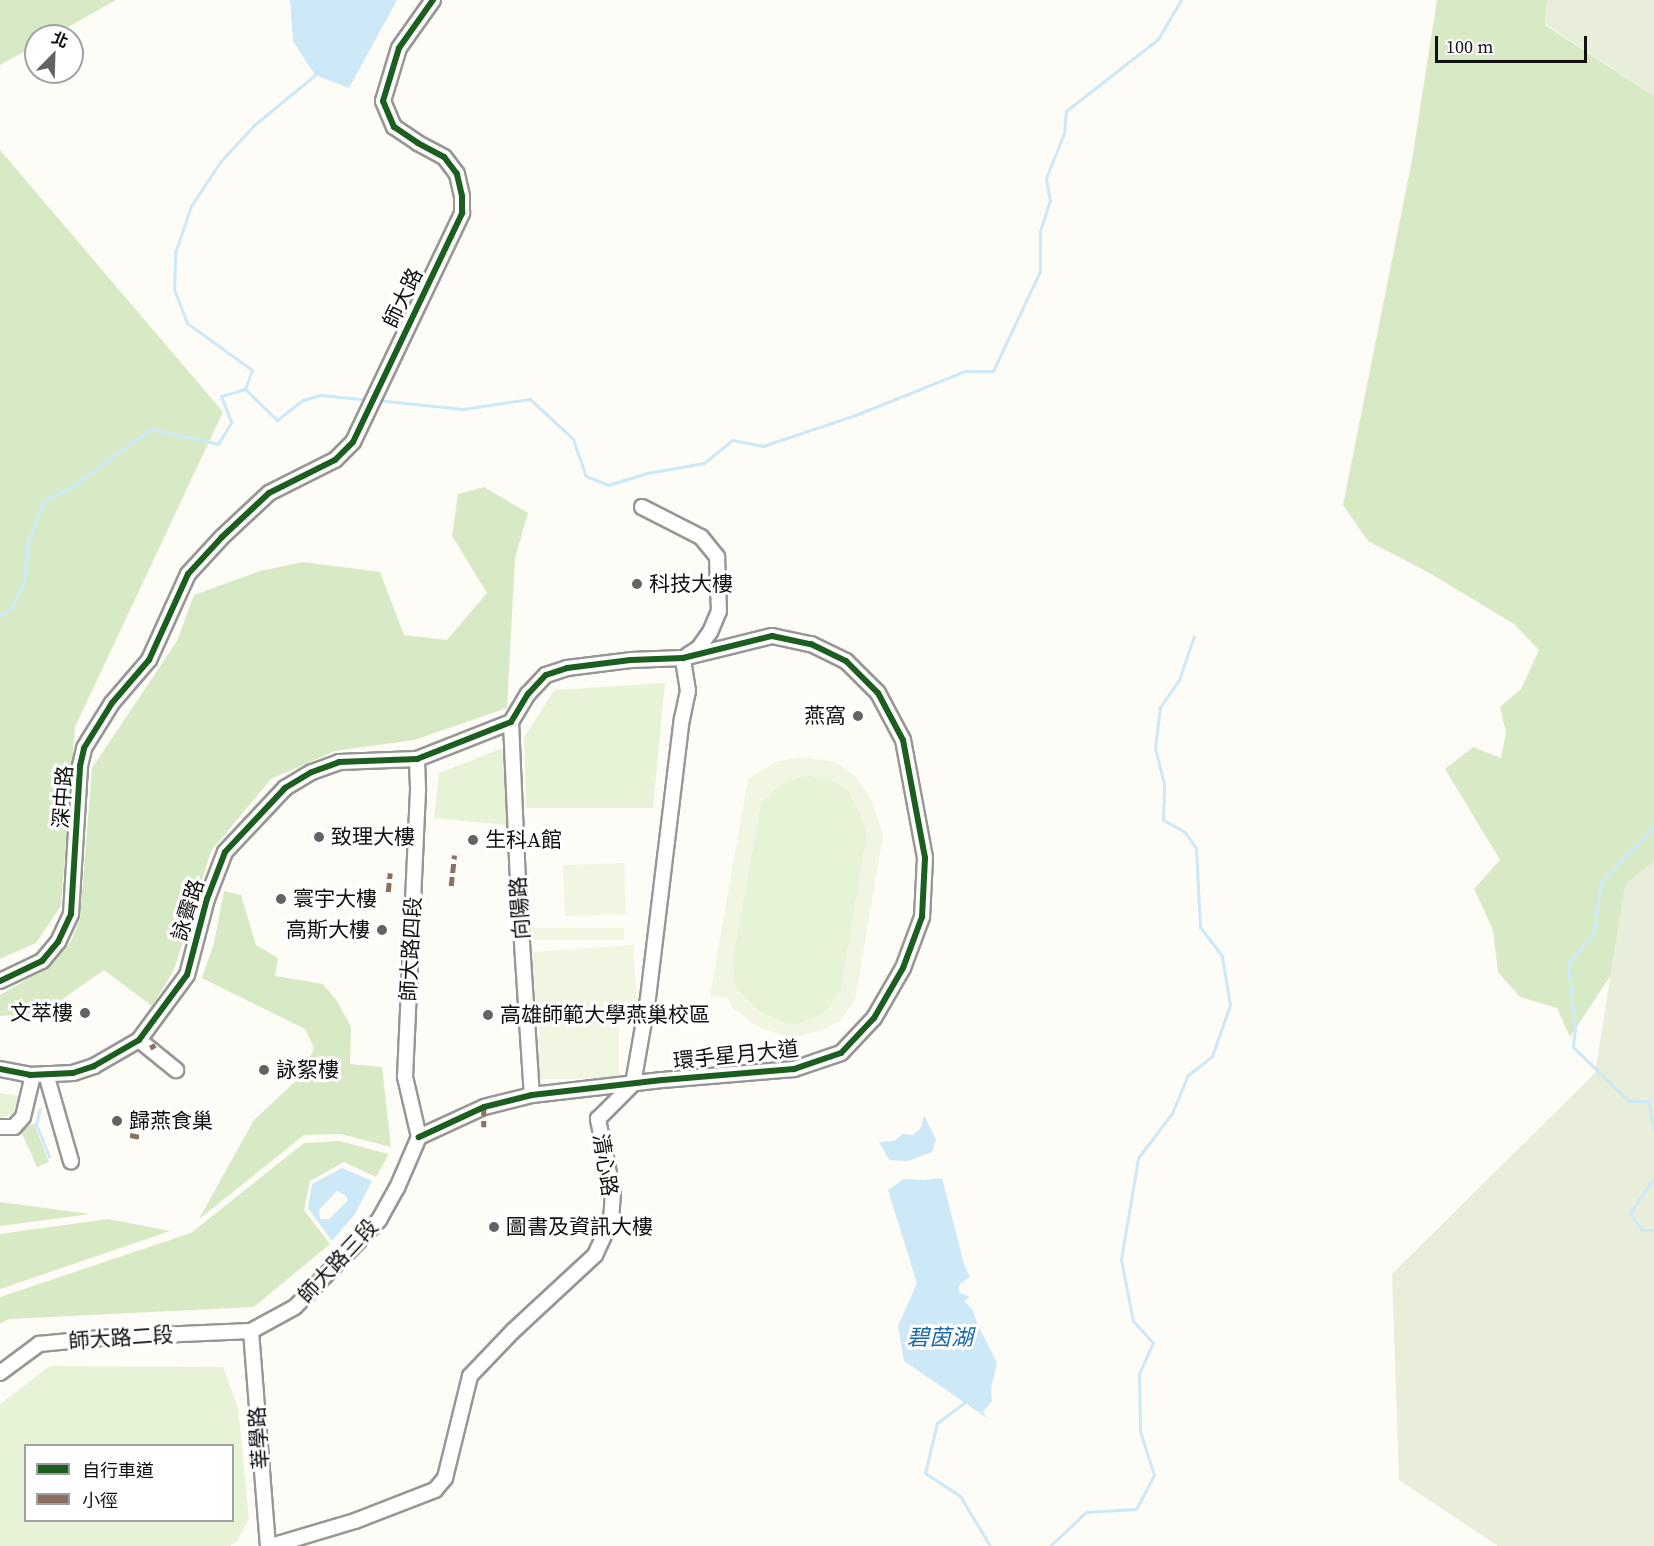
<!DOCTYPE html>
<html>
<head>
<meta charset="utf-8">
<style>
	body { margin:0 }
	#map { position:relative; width:1654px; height:1546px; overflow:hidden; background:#fdfcf7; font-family:"Source Serif 4","Noto Sans TC",serif }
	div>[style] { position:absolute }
	.green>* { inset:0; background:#e7f3d7 }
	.forest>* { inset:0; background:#d8eac5 }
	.cemetery>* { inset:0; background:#e9eedb }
	.pitch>* { inset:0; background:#f0f6e1; transform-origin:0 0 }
	.water>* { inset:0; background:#cde8f7 }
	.stream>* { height:3px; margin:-1.5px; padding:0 1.5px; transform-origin:1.5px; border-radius:1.5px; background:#cde8f7 }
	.roads { filter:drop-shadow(2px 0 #979795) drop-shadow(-2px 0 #979795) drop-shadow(0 2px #979795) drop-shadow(0 -2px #979795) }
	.minor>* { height:14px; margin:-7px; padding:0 7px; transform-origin:7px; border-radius:7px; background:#fffffe }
	.quiet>* { height:4.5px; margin-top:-2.25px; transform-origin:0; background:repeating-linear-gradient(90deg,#8d6e63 0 9px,transparent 0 13.5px) }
	.cycleway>* { height:6px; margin:-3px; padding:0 3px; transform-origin:3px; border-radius:3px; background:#1b5e20 }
	.dots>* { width:16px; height:16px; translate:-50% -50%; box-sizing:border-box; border:3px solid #fff; border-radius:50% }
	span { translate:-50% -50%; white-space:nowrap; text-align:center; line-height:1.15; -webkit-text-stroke:6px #fff; paint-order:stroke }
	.street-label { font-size:21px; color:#111 }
	.poi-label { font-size:21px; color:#111 }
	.left { translate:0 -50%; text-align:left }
	.right { translate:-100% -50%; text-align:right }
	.water-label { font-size:22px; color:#1768a6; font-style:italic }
	.legend { position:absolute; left:24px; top:1444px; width:210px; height:78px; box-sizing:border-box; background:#fff; border:2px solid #a0a0a0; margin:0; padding:8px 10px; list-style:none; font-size:18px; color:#111 }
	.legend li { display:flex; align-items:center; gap:12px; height:30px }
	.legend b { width:30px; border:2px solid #a0a0a0 }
	.north { position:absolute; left:24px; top:24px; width:60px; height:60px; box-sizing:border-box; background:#fff; border:2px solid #a0a0a0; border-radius:50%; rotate:23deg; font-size:16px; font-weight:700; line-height:24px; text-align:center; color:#111 }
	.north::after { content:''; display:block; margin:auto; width:21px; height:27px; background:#646362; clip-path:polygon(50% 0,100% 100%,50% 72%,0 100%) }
	.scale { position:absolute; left:1435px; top:36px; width:152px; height:27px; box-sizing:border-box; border:3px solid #111; border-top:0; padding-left:8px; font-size:18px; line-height:21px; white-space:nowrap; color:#111; -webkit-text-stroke:4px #fff; paint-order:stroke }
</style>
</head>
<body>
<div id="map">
	<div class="green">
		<i style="clip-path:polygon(665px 683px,653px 808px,526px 808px,524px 738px,554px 690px)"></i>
		<i style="clip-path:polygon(508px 746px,506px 825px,434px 818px,439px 773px)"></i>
		<i style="clip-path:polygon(806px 775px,830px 779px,847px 789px,858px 808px,867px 834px,841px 990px,828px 1009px,820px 1015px,796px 1025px,787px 1024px,761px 1013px,736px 988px,732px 962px,761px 802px,781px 784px)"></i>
		<i style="clip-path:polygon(0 1093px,20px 1096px,12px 1114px,0 1118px)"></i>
		<i style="clip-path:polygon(evenodd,50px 1366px,223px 1367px,238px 1408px,249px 1519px,237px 1541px,230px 1546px,0 1546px,0 1404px,50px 1366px,26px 1446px,232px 1446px,232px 1520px,26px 1520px,26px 1446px)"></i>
	</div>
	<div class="forest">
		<i style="clip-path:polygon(0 0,116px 0,52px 36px,36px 36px,36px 45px,0 65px)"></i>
		<i style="clip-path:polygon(1437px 0,1547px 0,1545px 25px,1654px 96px,1654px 910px,1570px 1037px,1557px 1008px,1520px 997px,1498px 972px,1493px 930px,1474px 889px,1500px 860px,1445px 769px,1473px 747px,1501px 758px,1506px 732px,1500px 707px,1521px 689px,1539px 650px,1514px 624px,1426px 571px,1368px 541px,1343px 505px,1412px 160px)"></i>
		<i style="clip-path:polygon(0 150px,223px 412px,75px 727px,61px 906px,36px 943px,0 959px)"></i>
		<i style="clip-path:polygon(484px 487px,528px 513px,515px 558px,507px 708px,414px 740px,335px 751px,271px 779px,211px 851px,174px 970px,152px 1006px,104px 970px,41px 1014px,0 1016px,0 995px,44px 970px,70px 943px,80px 919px,92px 768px,177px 641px,194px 595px,260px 571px,303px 562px,380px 572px,404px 635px,447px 640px,487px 593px,452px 536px,458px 494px)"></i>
		<i style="clip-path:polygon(224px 891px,241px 895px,256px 945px,278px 958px,275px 976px,323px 984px,337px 1001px,351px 1027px,350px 1064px,382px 1067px,391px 1147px,341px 1134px,304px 1135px,199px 1219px,254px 1120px,302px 1075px,314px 1048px,305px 1029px,202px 978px,214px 943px)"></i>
		<i style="clip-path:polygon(34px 1123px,49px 1162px,37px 1167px,21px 1131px)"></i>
		<i style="clip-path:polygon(339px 1141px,389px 1154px,376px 1177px,344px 1162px,310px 1181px,304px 1210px,330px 1244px,254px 1307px,9px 1319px,0 1324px,0 1297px,191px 1233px,304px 1143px)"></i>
		<i style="clip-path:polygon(0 1202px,90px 1214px,0 1226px)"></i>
		<i style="clip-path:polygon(108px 1219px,170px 1231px,0 1289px,0 1234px)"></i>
	</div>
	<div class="cemetery">
		<i style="clip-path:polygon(1547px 0,1654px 0,1654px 96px,1545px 24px)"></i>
		<i style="clip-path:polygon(1654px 861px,1654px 1546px,1498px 1546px,1399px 1480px,1392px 1274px,1595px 1073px,1625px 884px)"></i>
	</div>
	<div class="pitch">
		<i style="clip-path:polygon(evenodd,802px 757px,834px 762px,854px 775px,871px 799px,883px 835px,855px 1000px,840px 1021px,823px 1030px,799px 1036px,781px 1035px,756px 1026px,733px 1008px,728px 998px,710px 996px,748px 779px,776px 762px,802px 757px,806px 775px,830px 779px,847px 789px,858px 808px,867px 834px,841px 990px,828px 1009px,820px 1015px,796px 1025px,787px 1024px,761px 1013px,736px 988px,732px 962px,761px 802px,781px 784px,806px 775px)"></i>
		<i style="left:624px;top:863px;width:51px;height:61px;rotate:88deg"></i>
		<i style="left:624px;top:928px;width:12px;height:92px;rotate:90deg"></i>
		<i style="left:633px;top:945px;width:65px;height:101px;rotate:86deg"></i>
		<i style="left:619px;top:1015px;width:64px;height:80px;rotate:90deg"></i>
	</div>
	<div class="water">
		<i style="clip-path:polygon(290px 0,397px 0,349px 88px,315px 75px,293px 41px)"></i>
		<i style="clip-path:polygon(924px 1115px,936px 1140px,932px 1152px,908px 1161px,889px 1160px,879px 1142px,894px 1141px,903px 1134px,913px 1135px,921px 1128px)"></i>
		<i style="clip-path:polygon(evenodd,342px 1168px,372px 1181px,355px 1214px,332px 1241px,308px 1208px,312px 1184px,342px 1168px,337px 1191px,345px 1195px,348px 1200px,329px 1219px,320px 1219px,319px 1210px,337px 1191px)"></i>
		<i style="clip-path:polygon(942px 1178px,964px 1264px,970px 1277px,960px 1284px,958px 1292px,970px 1297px,964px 1301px,973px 1310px,977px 1323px,997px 1363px,991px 1388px,992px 1401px,983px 1412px,987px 1418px,904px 1361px,898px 1326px,917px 1283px,888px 1190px,904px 1179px,924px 1180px)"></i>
	</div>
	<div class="stream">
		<i style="left:245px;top:389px;width:20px;rotate:-70deg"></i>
		<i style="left:252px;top:370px;width:80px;rotate:-144.1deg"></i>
		<i style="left:187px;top:323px;width:36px;rotate:-111deg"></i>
		<i style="left:174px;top:289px;width:36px;rotate:-88deg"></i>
		<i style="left:175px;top:253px;width:50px;rotate:-71.2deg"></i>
		<i style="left:191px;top:206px;width:53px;rotate:-56.6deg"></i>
		<i style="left:220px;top:162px;width:50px;rotate:-47.4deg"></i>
		<i style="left:254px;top:125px;width:79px;rotate:-39.3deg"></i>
		<i style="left:376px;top:400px;width:87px;rotate:5.9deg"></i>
		<i style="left:463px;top:409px;width:68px;rotate:-8.5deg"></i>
		<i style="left:530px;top:399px;width:59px;rotate:42.9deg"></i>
		<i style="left:573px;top:439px;width:39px;rotate:71deg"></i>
		<i style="left:586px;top:476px;width:24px;rotate:22deg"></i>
		<i style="left:608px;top:485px;width:41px;rotate:-17.1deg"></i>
		<i style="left:647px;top:473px;width:58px;rotate:-10deg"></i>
		<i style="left:704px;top:463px;width:36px;rotate:-39deg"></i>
		<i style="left:732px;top:440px;width:32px;rotate:11deg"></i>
		<i style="left:763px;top:446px;width:100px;rotate:-18.6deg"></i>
		<i style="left:858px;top:414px;width:115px;rotate:-21.9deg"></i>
		<i style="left:965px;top:371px;width:28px"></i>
		<i style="left:993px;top:371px;width:110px;rotate:-64.8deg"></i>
		<i style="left:1040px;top:271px;width:40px;rotate:-90deg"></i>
		<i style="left:1040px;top:231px;width:32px;rotate:-72deg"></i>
		<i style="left:1050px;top:201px;width:23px;rotate:-100deg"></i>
		<i style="left:1046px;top:178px;width:48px;rotate:-68.2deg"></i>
		<i style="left:1064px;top:133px;width:22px;rotate:-85deg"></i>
		<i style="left:1066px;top:111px;width:117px;rotate:-38deg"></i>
		<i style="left:1158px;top:39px;width:45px;rotate:-59.5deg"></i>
		<i style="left:0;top:615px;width:12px;rotate:-31deg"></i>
		<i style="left:10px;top:609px;width:30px;rotate:-62deg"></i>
		<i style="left:24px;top:583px;width:42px;rotate:-84.6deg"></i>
		<i style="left:28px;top:541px;width:43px;rotate:-68.2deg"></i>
		<i style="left:44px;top:501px;width:29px;rotate:-27deg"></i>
		<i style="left:70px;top:488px;width:100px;rotate:-36.1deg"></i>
		<i style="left:151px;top:429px;width:69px;rotate:12.6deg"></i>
		<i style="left:218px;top:444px;width:26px;rotate:-59deg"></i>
		<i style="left:231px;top:422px;width:28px;rotate:-111deg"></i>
		<i style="left:221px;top:396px;width:25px;rotate:-16deg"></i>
		<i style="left:245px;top:389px;width:45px;rotate:44.1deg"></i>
		<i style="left:277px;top:420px;width:33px;rotate:-38deg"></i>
		<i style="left:303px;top:400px;width:19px;rotate:-16deg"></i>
		<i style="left:321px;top:395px;width:49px;rotate:5.8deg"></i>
		<i style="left:1654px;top:826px;width:77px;rotate:133.4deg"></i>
		<i style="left:1601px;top:882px;width:50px;rotate:98deg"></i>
		<i style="left:1594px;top:932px;width:41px;rotate:129.1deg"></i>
		<i style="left:1568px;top:964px;width:63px;rotate:83.7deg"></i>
		<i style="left:1575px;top:1027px;width:20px;rotate:96deg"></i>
		<i style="left:1573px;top:1047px;width:78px;rotate:44deg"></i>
		<i style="left:1629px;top:1101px;width:19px"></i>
		<i style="left:1648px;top:1101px;width:30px;rotate:78deg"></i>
		<i style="left:40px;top:1109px;width:16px;rotate:105deg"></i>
		<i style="left:36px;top:1124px;width:35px;rotate:68deg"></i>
		<i style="left:1654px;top:1178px;width:42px;rotate:124.4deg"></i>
		<i style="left:1630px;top:1213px;width:21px;rotate:55deg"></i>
		<i style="left:1642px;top:1230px;width:12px"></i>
		<i style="left:965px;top:1402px;width:35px;rotate:143deg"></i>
		<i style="left:937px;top:1423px;width:51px;rotate:103.5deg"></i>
		<i style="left:925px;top:1473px;width:42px;rotate:33.3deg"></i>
		<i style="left:960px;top:1496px;width:58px;rotate:59deg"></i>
		<i style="left:1050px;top:1546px;width:50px;rotate:-43.4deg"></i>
		<i style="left:1086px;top:1512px;width:50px;rotate:-3.4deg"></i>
		<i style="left:1136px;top:1509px;width:38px;rotate:-62deg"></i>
		<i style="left:1154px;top:1475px;width:46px;rotate:-107.7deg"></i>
		<i style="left:1140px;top:1431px;width:57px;rotate:-91deg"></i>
		<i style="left:1139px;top:1374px;width:34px;rotate:-66deg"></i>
		<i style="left:1153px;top:1343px;width:30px;rotate:-132deg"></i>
		<i style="left:1133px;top:1321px;width:63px;rotate:-101deg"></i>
		<i style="left:1121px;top:1259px;width:102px;rotate:-80.4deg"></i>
		<i style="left:1138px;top:1158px;width:56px;rotate:-52.9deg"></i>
		<i style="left:1172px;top:1113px;width:41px;rotate:-67.2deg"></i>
		<i style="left:1188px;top:1075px;width:31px;rotate:-38deg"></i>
		<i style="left:1212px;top:1056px;width:54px;rotate:-70.6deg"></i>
		<i style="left:1230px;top:1005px;width:50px;rotate:-99.3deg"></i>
		<i style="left:1222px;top:956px;width:36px;rotate:-127deg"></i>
		<i style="left:1200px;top:927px;width:79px;rotate:-92.9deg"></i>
		<i style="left:1196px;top:848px;width:19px;rotate:-125deg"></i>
		<i style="left:1185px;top:832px;width:25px;rotate:-151deg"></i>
		<i style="left:1163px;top:820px;width:36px;rotate:-88deg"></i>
		<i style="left:1164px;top:784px;width:37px;rotate:-104deg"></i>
		<i style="left:1155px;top:748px;width:41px;rotate:-83deg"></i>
		<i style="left:1160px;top:707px;width:33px;rotate:-55deg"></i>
		<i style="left:1179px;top:680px;width:46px;rotate:-71.2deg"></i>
	</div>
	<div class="roads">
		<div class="minor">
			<i style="left:642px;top:507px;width:66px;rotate:27deg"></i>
			<i style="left:701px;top:537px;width:26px;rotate:51deg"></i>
			<i style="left:717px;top:557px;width:54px;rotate:87.9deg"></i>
			<i style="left:719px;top:611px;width:23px;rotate:113deg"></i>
			<i style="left:710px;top:632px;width:19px;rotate:125deg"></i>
			<i style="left:699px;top:648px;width:13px;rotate:148deg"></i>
			<i style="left:511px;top:722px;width:159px;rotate:87.5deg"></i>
			<i style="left:518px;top:881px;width:214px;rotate:86.3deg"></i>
			<i style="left:0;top:981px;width:47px;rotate:-25.5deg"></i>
			<i style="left:42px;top:961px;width:25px;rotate:-50deg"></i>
			<i style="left:58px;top:942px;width:31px;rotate:-65deg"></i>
			<i style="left:71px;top:914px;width:148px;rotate:-86.5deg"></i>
			<i style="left:80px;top:766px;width:18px;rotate:-77deg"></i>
			<i style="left:84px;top:748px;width:53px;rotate:-58.1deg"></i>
			<i style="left:112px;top:703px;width:57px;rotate:-49.3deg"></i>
			<i style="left:149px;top:660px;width:94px;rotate:-65.6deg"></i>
			<i style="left:188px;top:574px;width:50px;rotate:-47.4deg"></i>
			<i style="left:222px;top:537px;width:64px;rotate:-43.1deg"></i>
			<i style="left:269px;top:493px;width:74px;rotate:-26.6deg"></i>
			<i style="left:335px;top:460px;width:25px;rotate:-45deg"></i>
			<i style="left:353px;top:442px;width:254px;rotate:-64.5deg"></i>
			<i style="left:462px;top:213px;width:17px;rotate:-90deg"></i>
			<i style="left:462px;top:196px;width:23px;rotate:-103deg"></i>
			<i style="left:457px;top:174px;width:21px;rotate:-127deg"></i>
			<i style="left:444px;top:157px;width:30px;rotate:-152deg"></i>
			<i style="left:418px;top:143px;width:29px;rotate:-146deg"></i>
			<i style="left:394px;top:127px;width:28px;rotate:-113deg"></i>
			<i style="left:383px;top:101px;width:55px;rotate:-73.2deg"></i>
			<i style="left:399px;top:48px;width:59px;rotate:-54.7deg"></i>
			<i style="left:139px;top:1040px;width:48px;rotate:39deg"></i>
			<i style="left:0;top:1069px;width:31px;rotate:11deg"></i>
			<i style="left:30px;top:1075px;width:43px;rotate:-2.7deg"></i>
			<i style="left:73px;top:1073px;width:22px;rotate:-18deg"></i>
			<i style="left:94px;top:1066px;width:52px;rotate:-30deg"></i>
			<i style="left:139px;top:1040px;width:81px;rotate:-53.6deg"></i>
			<i style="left:187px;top:975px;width:79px;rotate:-75.3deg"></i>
			<i style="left:207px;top:899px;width:50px;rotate:-69deg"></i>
			<i style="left:225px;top:852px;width:88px;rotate:-46.8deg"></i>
			<i style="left:285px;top:788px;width:31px;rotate:-31deg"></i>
			<i style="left:312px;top:772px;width:29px;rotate:-20deg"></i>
			<i style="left:339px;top:762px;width:78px;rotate:-2.2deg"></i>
			<i style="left:417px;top:759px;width:101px;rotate:-21.5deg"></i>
			<i style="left:511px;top:722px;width:33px;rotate:-59deg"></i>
			<i style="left:528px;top:694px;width:26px;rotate:-47deg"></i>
			<i style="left:546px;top:675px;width:22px;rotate:-18deg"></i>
			<i style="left:567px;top:668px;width:64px;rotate:-7.1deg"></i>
			<i style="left:631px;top:660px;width:52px;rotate:-2.2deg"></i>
			<i style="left:683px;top:658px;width:92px;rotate:-13.9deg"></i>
			<i style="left:772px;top:636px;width:40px;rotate:12deg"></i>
			<i style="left:811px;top:644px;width:39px;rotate:26deg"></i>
			<i style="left:846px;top:661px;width:45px;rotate:45deg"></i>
			<i style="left:878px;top:693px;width:53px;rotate:62deg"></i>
			<i style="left:903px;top:740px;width:120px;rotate:79.4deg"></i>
			<i style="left:925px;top:858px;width:59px;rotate:92.9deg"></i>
			<i style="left:922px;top:917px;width:54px;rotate:110.4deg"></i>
			<i style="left:903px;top:968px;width:58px;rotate:120.1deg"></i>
			<i style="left:874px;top:1018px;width:48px;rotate:133.3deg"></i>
			<i style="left:841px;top:1053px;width:50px;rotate:161.2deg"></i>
			<i style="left:794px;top:1069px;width:132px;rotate:175.2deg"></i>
			<i style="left:662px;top:1080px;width:131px;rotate:173.4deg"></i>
			<i style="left:532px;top:1095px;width:49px;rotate:166deg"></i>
			<i style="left:484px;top:1107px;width:72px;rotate:155.2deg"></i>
			<i style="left:46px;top:1074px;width:91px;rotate:74deg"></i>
			<i style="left:0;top:1127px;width:14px"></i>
			<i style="left:14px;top:1127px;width:13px;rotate:-48deg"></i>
			<i style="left:23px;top:1117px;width:43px;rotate:-76.6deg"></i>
			<i style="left:251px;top:1331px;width:216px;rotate:85.5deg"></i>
			<i style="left:0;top:1373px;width:49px;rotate:-36.6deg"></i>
			<i style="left:39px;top:1344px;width:73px;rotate:-5.5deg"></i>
			<i style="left:112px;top:1337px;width:139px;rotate:-2.5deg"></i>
			<i style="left:251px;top:1331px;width:50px;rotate:-28.6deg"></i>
			<i style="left:295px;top:1307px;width:121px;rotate:-46deg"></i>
			<i style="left:379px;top:1220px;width:37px;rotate:-61deg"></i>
			<i style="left:397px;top:1188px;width:56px;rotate:-66.7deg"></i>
			<i style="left:419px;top:1137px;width:62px;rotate:-103.1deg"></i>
			<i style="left:405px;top:1077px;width:289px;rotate:-87.4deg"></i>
			<i style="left:418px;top:788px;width:29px;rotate:-92deg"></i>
			<i style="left:271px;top:1546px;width:88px;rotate:-16.6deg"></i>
			<i style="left:355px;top:1521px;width:86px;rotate:-21.2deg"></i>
			<i style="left:435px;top:1490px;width:16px;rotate:-50deg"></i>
			<i style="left:445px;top:1478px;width:105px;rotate:-76.2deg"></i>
			<i style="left:470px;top:1376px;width:62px;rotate:-46.3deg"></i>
			<i style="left:513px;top:1331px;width:112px;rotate:-42.8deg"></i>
			<i style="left:595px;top:1255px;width:38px;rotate:-65deg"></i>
			<i style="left:611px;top:1221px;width:28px;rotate:-86deg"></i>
			<i style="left:613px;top:1193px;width:76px;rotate:-101.5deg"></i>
			<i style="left:598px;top:1119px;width:49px;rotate:-45deg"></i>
			<i style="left:633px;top:1084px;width:87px;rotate:-80.1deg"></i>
			<i style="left:648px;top:998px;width:281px;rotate:-83.1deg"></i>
			<i style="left:682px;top:719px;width:29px;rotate:-78deg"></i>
			<i style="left:688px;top:691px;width:33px;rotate:-99deg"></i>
		</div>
	</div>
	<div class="quiet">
		<i style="left:451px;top:886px;width:31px;rotate:-84deg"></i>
		<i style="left:388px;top:892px;width:19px;rotate:-84deg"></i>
		<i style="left:150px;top:1048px;width:6px;rotate:-31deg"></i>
		<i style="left:484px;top:1107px;width:20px;rotate:90deg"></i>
		<i style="left:130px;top:1135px;width:10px;rotate:11deg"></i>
	</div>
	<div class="cycleway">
		<i style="left:0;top:981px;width:47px;rotate:-25.5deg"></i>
		<i style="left:42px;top:961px;width:25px;rotate:-50deg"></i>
		<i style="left:58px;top:942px;width:31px;rotate:-65deg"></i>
		<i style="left:71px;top:914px;width:148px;rotate:-86.5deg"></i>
		<i style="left:80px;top:766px;width:18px;rotate:-77deg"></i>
		<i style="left:84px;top:748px;width:53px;rotate:-58.1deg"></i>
		<i style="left:112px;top:703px;width:57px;rotate:-49.3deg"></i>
		<i style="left:149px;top:660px;width:94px;rotate:-65.6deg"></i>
		<i style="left:188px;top:574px;width:50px;rotate:-47.4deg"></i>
		<i style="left:222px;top:537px;width:64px;rotate:-43.1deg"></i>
		<i style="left:269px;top:493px;width:74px;rotate:-26.6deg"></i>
		<i style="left:335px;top:460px;width:25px;rotate:-45deg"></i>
		<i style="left:353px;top:442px;width:254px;rotate:-64.5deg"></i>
		<i style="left:462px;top:213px;width:17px;rotate:-90deg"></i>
		<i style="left:462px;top:196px;width:23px;rotate:-103deg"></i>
		<i style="left:457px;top:174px;width:21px;rotate:-127deg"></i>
		<i style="left:444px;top:157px;width:30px;rotate:-152deg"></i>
		<i style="left:418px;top:143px;width:29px;rotate:-146deg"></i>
		<i style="left:394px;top:127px;width:28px;rotate:-113deg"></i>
		<i style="left:383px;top:101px;width:55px;rotate:-73.2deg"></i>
		<i style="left:399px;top:48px;width:59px;rotate:-54.7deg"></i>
		<i style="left:0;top:1069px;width:31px;rotate:11deg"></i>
		<i style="left:30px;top:1075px;width:43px;rotate:-2.7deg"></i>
		<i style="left:73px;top:1073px;width:22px;rotate:-18deg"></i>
		<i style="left:94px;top:1066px;width:52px;rotate:-30deg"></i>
		<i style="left:139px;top:1040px;width:81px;rotate:-53.6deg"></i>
		<i style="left:187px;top:975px;width:79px;rotate:-75.3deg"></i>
		<i style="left:207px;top:899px;width:50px;rotate:-69deg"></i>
		<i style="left:225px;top:852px;width:88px;rotate:-46.8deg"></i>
		<i style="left:285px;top:788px;width:31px;rotate:-31deg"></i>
		<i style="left:312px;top:772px;width:29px;rotate:-20deg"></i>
		<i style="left:339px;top:762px;width:78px;rotate:-2.2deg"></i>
		<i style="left:417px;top:759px;width:101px;rotate:-21.5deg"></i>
		<i style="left:511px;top:722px;width:33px;rotate:-59deg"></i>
		<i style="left:528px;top:694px;width:26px;rotate:-47deg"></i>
		<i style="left:546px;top:675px;width:22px;rotate:-18deg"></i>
		<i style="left:567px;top:668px;width:64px;rotate:-7.1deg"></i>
		<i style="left:631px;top:660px;width:52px;rotate:-2.2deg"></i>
		<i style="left:683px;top:658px;width:92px;rotate:-13.9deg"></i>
		<i style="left:772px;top:636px;width:40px;rotate:12deg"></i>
		<i style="left:811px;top:644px;width:39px;rotate:26deg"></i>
		<i style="left:846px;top:661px;width:45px;rotate:45deg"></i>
		<i style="left:878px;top:693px;width:53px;rotate:62deg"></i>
		<i style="left:903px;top:740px;width:120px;rotate:79.4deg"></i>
		<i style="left:925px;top:858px;width:59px;rotate:92.9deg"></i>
		<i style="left:922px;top:917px;width:54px;rotate:110.4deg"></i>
		<i style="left:903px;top:968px;width:58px;rotate:120.1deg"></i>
		<i style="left:874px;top:1018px;width:48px;rotate:133.3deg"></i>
		<i style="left:841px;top:1053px;width:50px;rotate:161.2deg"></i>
		<i style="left:794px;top:1069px;width:132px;rotate:175.2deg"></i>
		<i style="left:662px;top:1080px;width:131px;rotate:173.4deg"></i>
		<i style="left:532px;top:1095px;width:49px;rotate:166deg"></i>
		<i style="left:484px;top:1107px;width:72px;rotate:155.2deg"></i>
	</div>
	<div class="dots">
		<i style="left:637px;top:584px;background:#646362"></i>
		<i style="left:858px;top:716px;background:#646362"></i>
		<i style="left:319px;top:837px;background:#646362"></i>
		<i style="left:473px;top:840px;background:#646362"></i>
		<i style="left:281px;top:899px;background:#646362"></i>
		<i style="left:382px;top:930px;background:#646362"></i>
		<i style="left:85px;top:1013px;background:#646362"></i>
		<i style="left:488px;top:1015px;background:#646362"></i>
		<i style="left:264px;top:1070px;background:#646362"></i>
		<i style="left:117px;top:1121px;background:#646362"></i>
		<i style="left:494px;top:1227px;background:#646362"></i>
	</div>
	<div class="street-label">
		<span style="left:403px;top:298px;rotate:-64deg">師大路</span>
		<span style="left:63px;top:797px;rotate:-86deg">深中路</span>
		<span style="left:520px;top:908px;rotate:-94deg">向陽路</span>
		<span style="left:188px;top:910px;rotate:-73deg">詠霽路</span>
		<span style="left:411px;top:949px;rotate:-87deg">師大路四段</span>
		<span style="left:736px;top:1055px;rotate:-6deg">環手星月大道</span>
		<span style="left:605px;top:1165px;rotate:81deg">清心路</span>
		<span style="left:338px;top:1261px;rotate:-47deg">師大路三段</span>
		<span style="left:121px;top:1338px;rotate:-4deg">師大路二段</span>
		<span style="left:259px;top:1438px;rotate:-94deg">莘學路</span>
	</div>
	<div class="poi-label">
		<span class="left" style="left:649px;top:584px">科技大樓</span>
		<span class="right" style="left:846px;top:716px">燕窩</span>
		<span class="left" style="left:331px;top:837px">致理大樓</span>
		<span class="left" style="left:485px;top:840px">生科A館</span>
		<span class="left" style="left:293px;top:899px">寰宇大樓</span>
		<span class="right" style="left:370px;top:930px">高斯大樓</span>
		<span class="right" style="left:73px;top:1013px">文萃樓</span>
		<span class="left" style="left:500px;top:1015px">高雄師範大學燕巢校區</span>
		<span class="left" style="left:276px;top:1070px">詠絮樓</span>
		<span class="left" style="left:129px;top:1121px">歸燕食巢</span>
		<span class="left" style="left:506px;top:1227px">圖書及資訊大樓</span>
	</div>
	<div class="water-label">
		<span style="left:940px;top:1338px">碧茵湖</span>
	</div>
	<ul class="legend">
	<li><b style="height:8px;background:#1b5e20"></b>自行車道</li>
	<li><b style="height:8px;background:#8d6e63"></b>小徑</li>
	</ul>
	<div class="north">北</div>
	<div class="scale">100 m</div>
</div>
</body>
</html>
